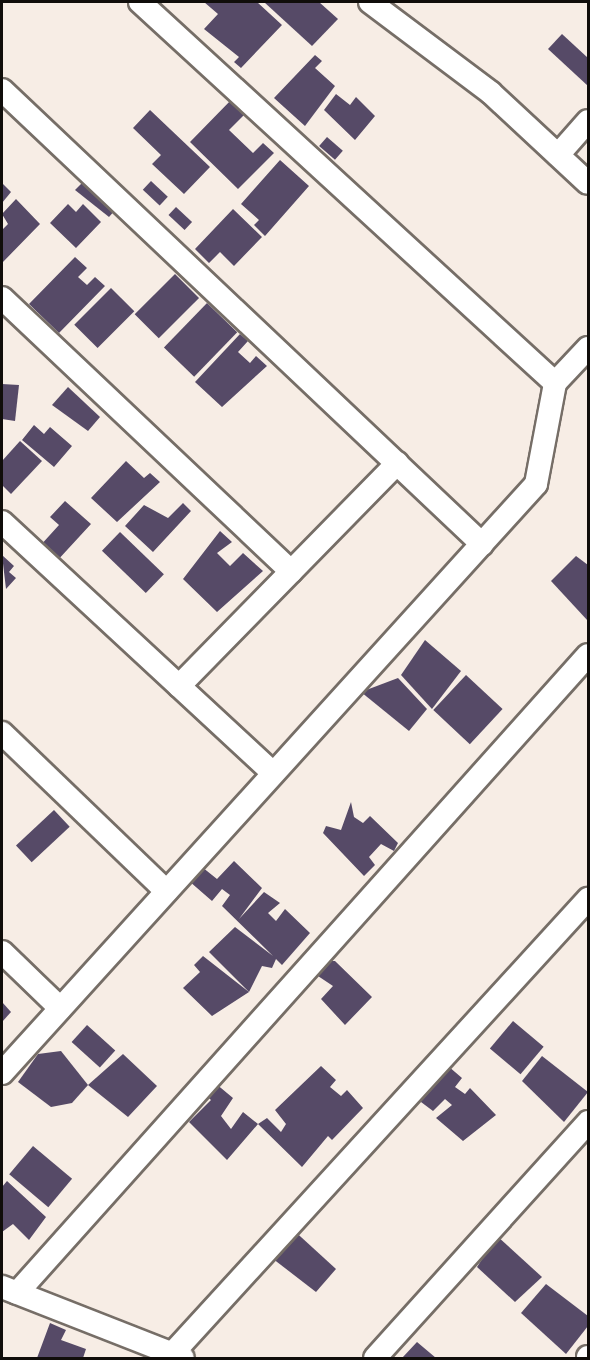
<!DOCTYPE html>
<html>
<head>
<meta charset="utf-8">
<style>
	body { margin:0 }
	#map { position:relative; width:590px; height:1360px; overflow:hidden; background:#f7ede5; font-family:"Fira Sans Condensed",sans-serif }
	div>[style] { position:absolute }
	.building>* { inset:0; background:#564a67; transform-origin:0 0 }
	.roads { filter:drop-shadow(2px 0 #766e67) drop-shadow(-2px 0 #766e67) drop-shadow(0 2px #766e67) drop-shadow(0 -2px #766e67) }
	.minor>* { height:22px; margin:-11px; padding:0 11px; transform-origin:11px; border-radius:11px; background:#fff }
	span { translate:-50% -50%; white-space:nowrap; text-align:center; line-height:1.15; -webkit-text-stroke:6px #f7ede5; paint-order:stroke }
	.frame { position:absolute; inset:0; border:3px solid #100d0a; pointer-events:none }
</style>
</head>
<body>
<div id="map">
	<div class="building">
		<i style="clip-path:polygon(204px 2px,257px 2px,282px 25px,241px 68px,234px 62px,239px 57px,204px 29px,218px 14px)"></i>
		<i style="clip-path:polygon(264px 2px,319px 2px,338px 19px,312px 46px)"></i>
		<i style="clip-path:polygon(562px 34px,588px 58px,588px 86px,548px 49px)"></i>
		<i style="clip-path:polygon(315px 55px,322px 61px,315px 68px,335px 86px,305px 126px,274px 98px)"></i>
		<i style="clip-path:polygon(336px 94px,350px 105px,356px 97px,375px 116px,355px 140px,324px 110px)"></i>
		<i style="clip-path:polygon(233px 98px,247px 112px,229px 130px,253px 153px,263px 143px,274px 153px,238px 189px,190px 142px)"></i>
		<i style="clip-path:polygon(150px 110px,210px 167px,184px 194px,152px 164px,161px 155px,133px 128px)"></i>
		<i style="left:327px;top:137px;width:21px;height:12px;rotate:41deg"></i>
		<i style="clip-path:polygon(280px 160px,309px 186px,265px 236px,254px 225px,259px 220px,241px 204px)"></i>
		<i style="clip-path:polygon(86px 179px,116px 209px,109px 217px,75px 190px)"></i>
		<i style="left:151px;top:181px;width:23px;height:12px;rotate:43deg"></i>
		<i style="clip-path:polygon(2px 183px,11px 192px,2px 203px)"></i>
		<i style="clip-path:polygon(16px 199px,40px 224px,2px 263px,2px 230px,8px 224px,2px 214px)"></i>
		<i style="clip-path:polygon(68px 204px,76px 212px,83px 204px,101px 222px,76px 248px,50px 223px)"></i>
		<i style="left:176px;top:207px;width:22px;height:11px;rotate:43deg"></i>
		<i style="clip-path:polygon(233px 209px,262px 237px,234px 266px,220px 252px,209px 263px,195px 249px)"></i>
		<i style="clip-path:polygon(75px 257px,87px 268px,78px 277px,87px 285px,95px 277px,105px 286px,59px 333px,29px 304px)"></i>
		<i style="left:175px;top:274px;width:34px;height:57px;rotate:45deg"></i>
		<i style="left:111px;top:288px;width:33px;height:52px;rotate:45deg"></i>
		<i style="left:207px;top:303px;width:42px;height:62px;rotate:44deg"></i>
		<i style="clip-path:polygon(240px 334px,248px 341px,238px 352px,250px 363px,256px 356px,267px 366px,222px 407px,195px 382px)"></i>
		<i style="clip-path:polygon(2px 384px,19px 385px,15px 421px,2px 419px)"></i>
		<i style="clip-path:polygon(68px 387px,100px 417px,88px 431px,52px 405px)"></i>
		<i style="clip-path:polygon(34px 425px,44px 434px,50px 427px,72px 446px,54px 467px,22px 440px)"></i>
		<i style="clip-path:polygon(20px 441px,42px 461px,11px 494px,2px 485px,2px 461px)"></i>
		<i style="clip-path:polygon(126px 461px,144px 478px,150px 473px,160px 482px,117px 522px,91px 498px)"></i>
		<i style="clip-path:polygon(65px 501px,91px 524px,56px 562px,39px 547px,59px 525px,50px 517px)"></i>
		<i style="clip-path:polygon(183px 503px,191px 511px,153px 552px,125px 526px,144px 505px,168px 518px)"></i>
		<i style="clip-path:polygon(220px 531px,232px 542px,217px 553px,230px 566px,243px 553px,263px 571px,217px 612px,183px 579px)"></i>
		<i style="left:120px;top:532px;width:61px;height:26px;rotate:44deg"></i>
		<i style="clip-path:polygon(2px 555px,14px 566px,9px 572px,16px 578px,6px 589px)"></i>
		<i style="clip-path:polygon(576px 556px,588px 565px,588px 621px,551px 581px)"></i>
		<i style="clip-path:polygon(425px 640px,461px 671px,432px 709px,401px 675px)"></i>
		<i style="left:466px;top:675px;width:50px;height:48px;rotate:43deg"></i>
		<i style="clip-path:polygon(398px 678px,427px 709px,409px 731px,361px 692px)"></i>
		<i style="clip-path:polygon(351px 802px,354px 817px,363px 823px,370px 816px,398px 843px,394px 851px,381px 844px,369px 857px,375px 865px,364px 876px,323px 833px,326px 826px,341px 830px)"></i>
		<i style="left:54px;top:810px;width:23px;height:52px;rotate:47deg"></i>
		<i style="clip-path:polygon(234px 861px,262px 888px,239px 919px,264px 892px,280px 903px,268px 913px,276px 921px,285px 909px,310px 933px,282px 965px,276px 959px,272px 968px,262px 966px,249px 992px,209px 952px,235px 927px,273px 956px,222px 906px,230px 895px,222px 889px,212px 901px,189px 881px,202px 867px,217px 879px)"></i>
		<i style="clip-path:polygon(203px 956px,249px 992px,212px 1016px,183px 988px,200px 972px,194px 965px)"></i>
		<i style="clip-path:polygon(322px 961px,335px 961px,372px 997px,345px 1025px,321px 999px,333px 986px,312px 972px)"></i>
		<i style="clip-path:polygon(2px 1002px,11px 1012px,2px 1022px)"></i>
		<i style="left:513px;top:1021px;width:40px;height:36px;rotate:40deg"></i>
		<i style="left:87px;top:1025px;width:38px;height:23px;rotate:42deg"></i>
		<i style="clip-path:polygon(61px 1051px,88px 1085px,72px 1103px,51px 1107px,18px 1082px,38px 1054px)"></i>
		<i style="clip-path:polygon(123px 1054px,157px 1086px,128px 1117px,88px 1085px)"></i>
		<i style="clip-path:polygon(542px 1056px,588px 1092px,564px 1122px,522px 1081px)"></i>
		<i style="clip-path:polygon(441px 1060px,462px 1078px,455px 1087px,465px 1094px,470px 1088px,496px 1115px,463px 1141px,436px 1118px,452px 1105px,445px 1099px,433px 1111px,417px 1099px)"></i>
		<i style="clip-path:polygon(321px 1066px,336px 1080px,330px 1087px,341px 1096px,347px 1090px,363px 1108px,332px 1140px,328px 1136px,302px 1167px,258px 1124px,267px 1118px,281px 1132px,286px 1124px,275px 1110px)"></i>
		<i style="clip-path:polygon(209px 1078px,233px 1098px,221px 1116px,231px 1129px,243px 1112px,258px 1124px,227px 1160px,189px 1122px,211px 1100px,202px 1092px)"></i>
		<i style="left:33px;top:1146px;width:51px;height:37px;rotate:40deg"></i>
		<i style="clip-path:polygon(7px 1181px,46px 1217px,29px 1240px,13px 1224px,2px 1232px,2px 1187px)"></i>
		<i style="clip-path:polygon(289px 1226px,336px 1269px,316px 1292px,268px 1255px)"></i>
		<i style="clip-path:polygon(497px 1236px,542px 1277px,515px 1302px,477px 1267px)"></i>
		<i style="clip-path:polygon(546px 1284px,588px 1316px,588px 1326px,566px 1354px,521px 1313px)"></i>
		<i style="clip-path:polygon(50px 1323px,66px 1330px,61px 1340px,86px 1349px,83px 1358px,37px 1358px)"></i>
		<i style="clip-path:polygon(417px 1342px,436px 1358px,402px 1358px)"></i>
	</div>
	<div class="roads">
		<div class="minor">
			<i style="left:140px;top:2px;width:563px;rotate:42.55deg"></i>
			<i style="left:370px;top:2px;width:151px;rotate:36.9deg"></i>
			<i style="left:491px;top:93px;width:132px;rotate:42.9deg"></i>
			<i style="left:2px;top:90px;width:661px;rotate:43.41deg"></i>
			<i style="left:558px;top:155px;width:45px;rotate:-48.6deg"></i>
			<i style="left:2px;top:298px;width:398px;rotate:43.4deg"></i>
			<i style="left:2px;top:522px;width:369px;rotate:42.8deg"></i>
			<i style="left:179px;top:686px;width:312px;rotate:-45.6deg"></i>
			<i style="left:2px;top:733px;width:228px;rotate:43.9deg"></i>
			<i style="left:2px;top:952px;width:81px;rotate:44deg"></i>
			<i style="left:2px;top:1073px;width:795px;rotate:-47.8deg"></i>
			<i style="left:536px;top:484px;width:103px;rotate:-79.3deg"></i>
			<i style="left:555px;top:383px;width:48px;rotate:-46.7deg"></i>
			<i style="left:2px;top:1287px;width:194px;rotate:21.4deg"></i>
			<i style="left:17px;top:1293px;width:856px;rotate:-48.17deg"></i>
			<i style="left:172px;top:1354px;width:617px;rotate:-47.56deg"></i>
			<i style="left:375px;top:1358px;width:318px;rotate:-47.9deg"></i>
			<i style="left:588px;top:1358px;width:1px;rotate:-90deg"></i>
		</div>
	</div>
	<div class="frame"></div>
</div>
</body>
</html>
